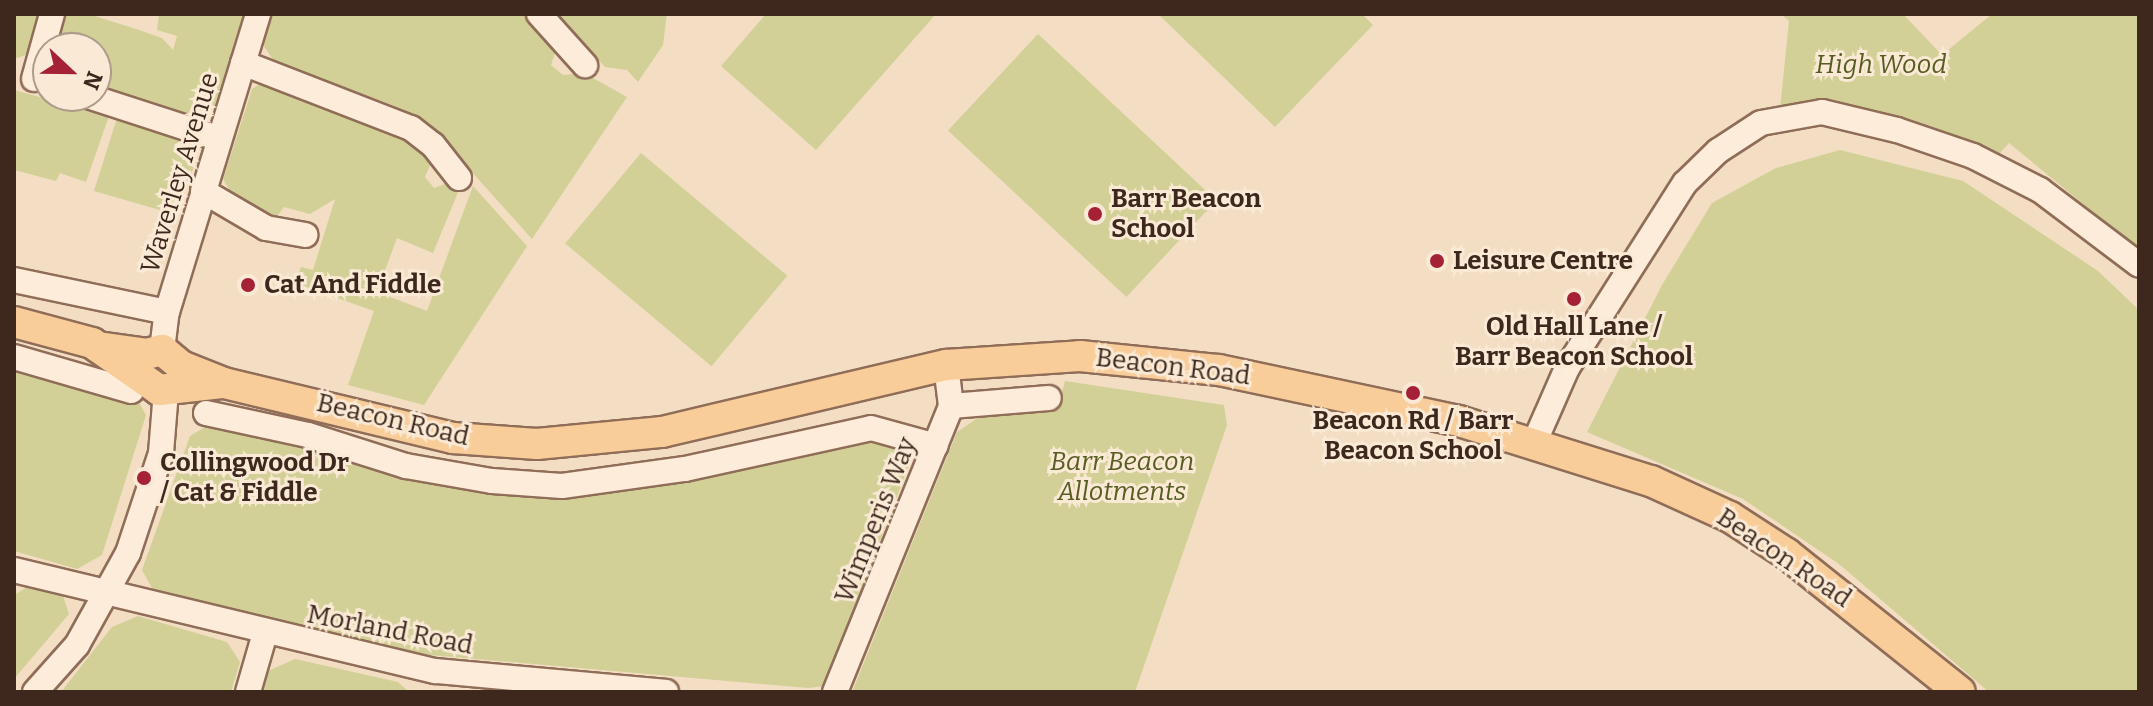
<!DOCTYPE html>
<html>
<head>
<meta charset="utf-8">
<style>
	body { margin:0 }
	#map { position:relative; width:2153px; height:706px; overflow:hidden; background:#f3dec4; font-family:Bitter,serif }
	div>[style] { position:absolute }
	.green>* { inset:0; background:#d2d096; transform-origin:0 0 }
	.roads { filter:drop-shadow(2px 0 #906d58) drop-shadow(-2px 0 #906d58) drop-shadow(0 2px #906d58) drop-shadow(0 -2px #906d58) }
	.minor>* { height:24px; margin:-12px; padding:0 12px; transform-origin:12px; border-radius:12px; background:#fcecd9 }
	.major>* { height:30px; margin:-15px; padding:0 15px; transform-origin:15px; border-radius:15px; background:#f9cd99 }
	.dots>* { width:22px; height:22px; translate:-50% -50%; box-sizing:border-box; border:4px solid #f9e9d5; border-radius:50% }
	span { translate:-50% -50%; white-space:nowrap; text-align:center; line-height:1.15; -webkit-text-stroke:6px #f9e9d5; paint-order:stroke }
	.park-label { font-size:26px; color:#575d22; font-style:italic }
	.street-label { font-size:26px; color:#3e281d }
	.poi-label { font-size:26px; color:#3e281d; font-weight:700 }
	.left { translate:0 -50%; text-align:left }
	.frame { position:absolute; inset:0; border:16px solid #3e281d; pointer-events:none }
	.north { position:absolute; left:32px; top:32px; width:80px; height:80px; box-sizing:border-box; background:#f9e9d5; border:2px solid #ae9c8b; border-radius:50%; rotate:112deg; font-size:22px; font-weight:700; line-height:32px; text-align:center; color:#3e281d }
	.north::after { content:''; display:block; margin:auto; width:28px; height:36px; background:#a52136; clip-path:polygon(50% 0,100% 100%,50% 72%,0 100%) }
</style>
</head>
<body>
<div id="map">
	<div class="green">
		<i style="clip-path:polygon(14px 14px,43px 14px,32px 53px,14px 59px)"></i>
		<i style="clip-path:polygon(63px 14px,88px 14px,133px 28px,162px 38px,173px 50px,177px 36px,157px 30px,159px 14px,243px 14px,215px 106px,187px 115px,96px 86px,96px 48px,53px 48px)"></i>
		<i style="clip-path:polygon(266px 14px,528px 14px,557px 47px,551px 65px,563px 75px,584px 73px,627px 97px,532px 239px,434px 130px,392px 105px,274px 61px,259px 39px)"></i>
		<i style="clip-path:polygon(555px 14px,667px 14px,663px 45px,638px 82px,627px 70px,605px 67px)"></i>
		<i style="clip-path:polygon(766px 14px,936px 14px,816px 150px,721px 66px)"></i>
		<i style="clip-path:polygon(1158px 14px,1362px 14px,1373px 25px,1275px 127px)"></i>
		<i style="clip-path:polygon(1781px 14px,1903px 14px,1942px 55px,1992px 14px,2139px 14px,2139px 250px,2009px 143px,2000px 153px,1984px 155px,1780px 109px,1789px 21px)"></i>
		<i style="left:1038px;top:34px;width:244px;height:132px;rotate:43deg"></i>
		<i style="clip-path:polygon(268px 79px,382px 123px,435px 154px,425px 177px,434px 188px,450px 182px,461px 185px,433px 253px,397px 238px,377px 292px,427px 311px,473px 186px,527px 246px,424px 405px,348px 385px,374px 311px,295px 283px,301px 267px,313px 270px,335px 199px,310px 214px,284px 207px,275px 219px,233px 196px,223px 179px,252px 89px)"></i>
		<i style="clip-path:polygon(14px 90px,109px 116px,86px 182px,60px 173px,56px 181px,14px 170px)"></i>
		<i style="clip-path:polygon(117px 118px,191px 141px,196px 160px,177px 215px,94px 191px)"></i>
		<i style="clip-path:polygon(1840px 150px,1963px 181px,2098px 271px,2139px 310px,2139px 692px,1989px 692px,1839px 564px,1743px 499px,1587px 432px,1662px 285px,1712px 203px,1776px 168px)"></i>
		<i style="left:641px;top:153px;width:191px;height:118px;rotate:40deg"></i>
		<i style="clip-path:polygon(14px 367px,138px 401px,146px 415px,102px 555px,77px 569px,14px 551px)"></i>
		<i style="clip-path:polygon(1065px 381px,1224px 405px,1227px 425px,1135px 692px,852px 692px,957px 432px,985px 413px,1057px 409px)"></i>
		<i style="clip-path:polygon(210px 424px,476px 489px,880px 438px,911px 451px,912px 457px,825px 686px,808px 688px,418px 654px,153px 590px,142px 570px,190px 436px)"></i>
		<i style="clip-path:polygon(27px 587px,63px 596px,69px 614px,14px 679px,14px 595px)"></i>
		<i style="clip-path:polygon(138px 616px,227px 642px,240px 662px,231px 692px,61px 692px,112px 627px)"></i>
		<i style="clip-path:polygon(295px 659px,398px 682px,409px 692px,262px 692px,268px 671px)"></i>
	</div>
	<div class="roads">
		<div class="minor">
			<i style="left:539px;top:14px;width:69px;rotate:48deg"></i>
			<i style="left:243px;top:63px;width:180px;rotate:21.2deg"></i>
			<i style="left:411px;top:128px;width:28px;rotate:38deg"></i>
			<i style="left:433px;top:145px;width:42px;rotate:51.8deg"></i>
			<i style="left:34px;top:79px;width:67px;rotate:-74.5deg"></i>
			<i style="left:88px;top:96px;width:136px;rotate:18deg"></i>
			<i style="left:203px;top:191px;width:73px;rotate:30.4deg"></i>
			<i style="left:266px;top:228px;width:40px;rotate:10deg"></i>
			<i style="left:14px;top:280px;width:156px;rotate:11.8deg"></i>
			<i style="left:162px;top:350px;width:38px;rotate:-83deg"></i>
			<i style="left:167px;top:312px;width:312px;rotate:-73deg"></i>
			<i style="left:14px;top:357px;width:122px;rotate:16.2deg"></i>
			<i style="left:951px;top:406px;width:98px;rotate:-4.7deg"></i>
			<i style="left:206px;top:413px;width:104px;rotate:12.2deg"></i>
			<i style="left:308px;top:435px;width:103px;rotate:17.6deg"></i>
			<i style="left:406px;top:466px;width:87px;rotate:9.9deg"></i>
			<i style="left:492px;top:481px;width:70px;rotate:4.1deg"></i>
			<i style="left:562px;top:486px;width:124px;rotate:-7.9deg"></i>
			<i style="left:685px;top:469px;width:190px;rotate:-12.4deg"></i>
			<i style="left:871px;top:428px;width:67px;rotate:15.5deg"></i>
			<i style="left:1535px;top:441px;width:80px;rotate:-66.3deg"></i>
			<i style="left:1567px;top:368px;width:219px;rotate:-57.5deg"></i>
			<i style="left:1685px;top:183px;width:46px;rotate:-44.1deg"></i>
			<i style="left:1718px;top:151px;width:51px;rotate:-33.1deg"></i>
			<i style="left:1761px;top:123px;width:62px;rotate:-10.2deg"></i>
			<i style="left:1822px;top:112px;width:77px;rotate:13.5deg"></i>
			<i style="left:1897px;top:130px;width:80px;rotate:18.9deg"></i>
			<i style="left:1973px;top:156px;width:75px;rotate:26.9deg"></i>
			<i style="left:2040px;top:190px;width:124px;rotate:37.1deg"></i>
			<i style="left:14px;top:570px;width:434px;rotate:13.5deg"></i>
			<i style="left:436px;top:671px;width:231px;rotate:5.2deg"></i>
			<i style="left:35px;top:692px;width:63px;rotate:-48.2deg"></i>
			<i style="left:77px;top:645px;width:105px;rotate:-61deg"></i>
			<i style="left:128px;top:553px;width:105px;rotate:-71.7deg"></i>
			<i style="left:161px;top:453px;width:62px;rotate:-85.4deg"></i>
			<i style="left:248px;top:692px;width:61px;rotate:-73.9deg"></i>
			<i style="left:835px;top:692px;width:309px;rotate:-67.9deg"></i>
			<i style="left:951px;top:406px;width:41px;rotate:-97deg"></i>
		</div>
		<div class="major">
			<i style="left:14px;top:322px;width:81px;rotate:15.1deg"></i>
			<i style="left:92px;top:343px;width:82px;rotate:35deg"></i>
			<i style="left:159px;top:390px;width:63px;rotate:-6.3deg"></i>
			<i style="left:98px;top:347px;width:49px;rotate:8.1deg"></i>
			<i style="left:147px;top:354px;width:16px;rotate:-15deg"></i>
			<i style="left:162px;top:350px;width:25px;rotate:40deg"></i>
			<i style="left:181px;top:366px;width:46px;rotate:21.6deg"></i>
			<i style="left:224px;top:383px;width:236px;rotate:13.5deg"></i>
			<i style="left:453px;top:438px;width:84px;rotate:4.1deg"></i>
			<i style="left:537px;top:444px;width:126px;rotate:-5.5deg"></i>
			<i style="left:662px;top:432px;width:292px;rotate:-13.3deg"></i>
			<i style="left:946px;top:365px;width:134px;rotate:-3.8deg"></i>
			<i style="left:1080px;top:356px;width:140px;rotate:5.8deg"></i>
			<i style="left:1219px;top:370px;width:245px;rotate:12deg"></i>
			<i style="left:1459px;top:421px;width:201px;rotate:17.4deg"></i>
			<i style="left:1651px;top:481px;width:87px;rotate:24.5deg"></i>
			<i style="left:1730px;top:517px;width:68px;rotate:33deg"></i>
			<i style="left:1787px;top:554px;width:221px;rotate:38.6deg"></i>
		</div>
	</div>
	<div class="dots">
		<i style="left:1095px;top:214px;background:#a52136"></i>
		<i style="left:1437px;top:261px;background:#a52136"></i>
		<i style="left:248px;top:285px;background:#a52136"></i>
		<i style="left:1574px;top:299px;background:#a52136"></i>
		<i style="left:1413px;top:393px;background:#a52136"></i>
		<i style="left:144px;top:478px;background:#a52136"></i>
	</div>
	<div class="park-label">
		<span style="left:1881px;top:65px">High Wood</span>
		<span style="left:1122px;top:477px">Barr Beacon<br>Allotments</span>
	</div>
	<div class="street-label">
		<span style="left:180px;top:173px;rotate:-73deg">Waverley Avenue</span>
		<span style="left:1173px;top:367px;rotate:7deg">Beacon Road</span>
		<span style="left:393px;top:420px;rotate:13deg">Beacon Road</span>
		<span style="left:876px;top:520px;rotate:-68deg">Wimperis Way</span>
		<span style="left:1784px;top:558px;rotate:34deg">Beacon Road</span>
		<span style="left:390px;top:630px;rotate:11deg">Morland Road</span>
	</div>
	<div class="poi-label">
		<span class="left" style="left:1111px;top:214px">Barr Beacon<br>School</span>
		<span class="left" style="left:1453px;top:261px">Leisure Centre</span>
		<span class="left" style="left:264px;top:285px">Cat And Fiddle</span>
		<span style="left:1574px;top:342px">Old Hall Lane /<br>Barr Beacon School</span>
		<span style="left:1413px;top:436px">Beacon Rd / Barr<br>Beacon School</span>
		<span class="left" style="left:160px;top:478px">Collingwood Dr<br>/ Cat &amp; Fiddle</span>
	</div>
	<div class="frame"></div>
	<div class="north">N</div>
</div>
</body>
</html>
